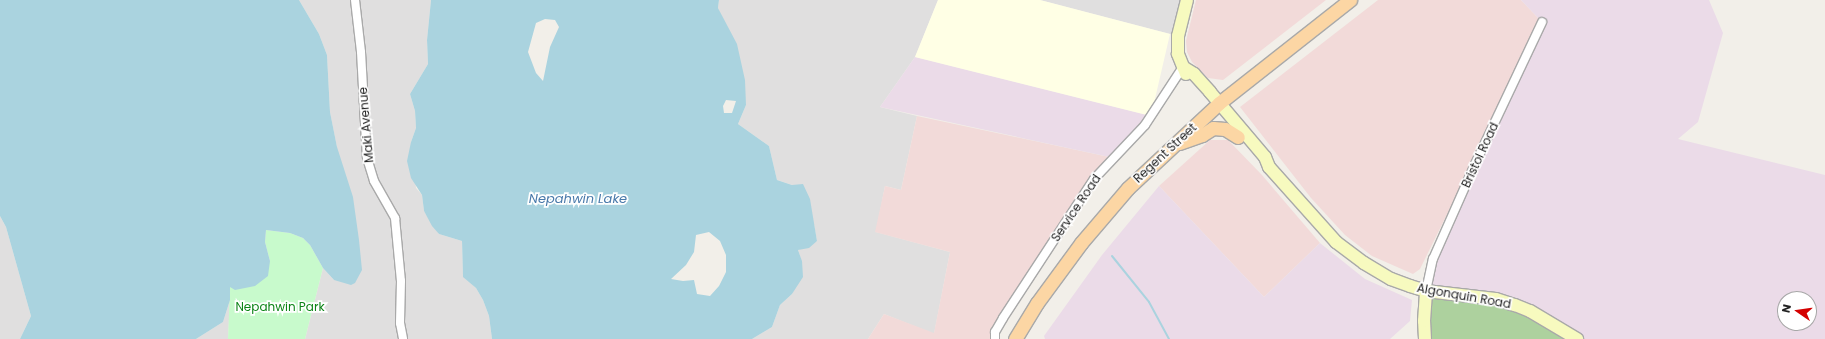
<!DOCTYPE html>
<html>
<head>
<meta charset="utf-8">
<style>
	body { margin:0 }
	#map { position:relative; width:1825px; height:339px; overflow:hidden; background:#f2efe9; font-family:Poppins,sans-serif }
	div>[style] { position:absolute }
	.residential>* { inset:0; background:#e0dfdf }
	.commercial>* { inset:0; background:#f2dad9 }
	.industrial>* { inset:0; background:#ebdbe8 }
	.education>* { inset:0; background:#ffffe5 }
	.forest>* { inset:0; background:#add19e }
	.park>* { inset:0; background:#c8facc }
	.water>* { inset:0; background:#aad3df }
	.stream>* { height:2px; margin:-1px; padding:0 1px; transform-origin:1px; border-radius:1px; background:#aad3df }
	.roads { filter:drop-shadow(1px 0 #a9a9a9) drop-shadow(-1px 0 #a9a9a9) drop-shadow(0 1px #a9a9a9) drop-shadow(0 -1px #a9a9a9) }
	.street>* { height:8px; margin:-4px; padding:0 4px; transform-origin:4px; border-radius:4px; background:#fff }
	.secondary>* { height:12px; margin:-6px; padding:0 6px; transform-origin:6px; border-radius:6px; background:#f7fabf }
	.primary>* { height:13px; margin:-6.5px; padding:0 6.5px; transform-origin:6.5px; border-radius:6.5px; background:#fcd6a4 }
	span { translate:-50% -50%; white-space:nowrap; text-align:center; line-height:1.15; -webkit-text-stroke:3.5px #fff; paint-order:stroke }
	.street-label { font-size:12px; color:#222 }
	.park-label { font-size:12px; color:#0c8416 }
	.water-label { font-size:13px; color:#4a7aab; font-style:italic }
	.north { position:absolute; left:1777px; top:291px; width:40px; height:40px; box-sizing:border-box; background:#fff; border:1px solid #a7a7a7; border-radius:50%; rotate:283deg; font-size:11px; font-weight:700; line-height:16px; text-align:center; color:#222 }
	.north::after { content:''; display:block; margin:auto; width:14px; height:18px; background:#d40000; clip-path:polygon(50% 0,100% 100%,50% 72%,0 100%) }
</style>
</head>
<body>
<div id="map">
	<div class="residential">
		<i style="clip-path:polygon(299px 0,431px 0,427px 40px,428px 64px,410px 94px,415px 111px,416px 128px,411px 142px,416px 188px,422px 195px,424px 211px,439px 234px,462px 241px,463px 276px,476px 288px,483px 300px,489px 316px,492px 339px,305px 339px,323px 268px,334px 280px,337px 147px,330px 112px,327px 55px,319px 34px)"></i>
		<i style="clip-path:polygon(719px 0,938px 0,915px 57px,880px 107px,917px 116px,901px 190px,885px 186px,876px 232px,950px 252px,934px 334px,884px 314px,868px 339px,752px 339px,772px 327px,780px 305px,792px 294px,802px 262px,798px 250px,817px 241px,814px 224px,792px 185px,777px 180px,769px 146px,738px 124px,746px 105px,724px 21px,718px 8px)"></i>
		<i style="clip-path:polygon(1040px 0,1187px 0,1178px 36px)"></i>
		<i style="clip-path:polygon(0 216px,6px 227px,31px 316px,20px 339px,0 339px)"></i>
		<i style="clip-path:polygon(230px 300px,228px 339px,196px 339px,223px 322px)"></i>
	</div>
	<div class="commercial">
		<i style="clip-path:polygon(1196px 0,1326px 0,1223px 80px,1208px 78px,1192px 62px,1187px 52px,1186px 41px)"></i>
		<i style="clip-path:polygon(1378px 0,1521px 0,1542px 22px,1420px 269px,1413px 274px,1372px 256px,1345px 235px,1311px 198px,1240px 107px)"></i>
		<i style="clip-path:polygon(917px 116px,1114px 158px,1094px 179px,995px 332px,995px 339px,868px 339px,884px 314px,934px 333px,950px 252px,875px 232px,885px 186px,901px 190px)"></i>
		<i style="clip-path:polygon(1210px 140px,1228px 140px,1262px 175px,1320px 243px,1264px 297px,1159px 186px)"></i>
	</div>
	<div class="industrial">
		<i style="clip-path:polygon(evenodd,1521px 0,1709px 0,1723px 33px,1698px 122px,1678px 139px,1825px 175px,1825px 339px,1577px 339px,1426px 291px,1433px 258px,1542px 22px,1521px 0,1785px 299px,1809px 299px,1809px 323px,1785px 323px,1785px 299px)"></i>
		<i style="clip-path:polygon(915px 57px,1151px 116px,1114px 158px,880px 107px)"></i>
		<i style="clip-path:polygon(1159px 186px,1264px 297px,1320px 243px,1365px 279px,1412px 300px,1410px 321px,1390px 339px,1045px 339px,1044px 336px,1102px 255px)"></i>
	</div>
	<div class="education">
		<i style="clip-path:polygon(938px 0,1040px 0,1170px 34px,1151px 116px,915px 57px)"></i>
	</div>
	<div class="forest">
		<i style="clip-path:polygon(1426px 291px,1495px 299px,1577px 339px,1425px 339px)"></i>
	</div>
	<div class="park">
		<i style="clip-path:polygon(266px 230px,290px 233px,303px 238px,310px 245px,323px 268px,305px 339px,228px 339px,230px 287px,270px 261px,265px 242px)"></i>
	</div>
	<div class="water">
		<i style="clip-path:polygon(0 0,299px 0,319px 34px,327px 55px,330px 112px,337px 147px,353px 197px,359px 240px,362px 270px,355px 283px,351px 285px,334px 280px,323px 268px,310px 245px,303px 238px,290px 233px,266px 230px,265px 242px,270px 261px,268px 276px,255px 286px,235px 290px,230px 287px,230px 300px,223px 322px,196px 339px,20px 339px,31px 316px,6px 227px,0 216px)"></i>
		<i style="clip-path:polygon(evenodd,431px 0,719px 0,718px 8px,737px 44px,745px 80px,746px 105px,738px 124px,769px 146px,777px 180px,792px 185px,803px 184px,810px 199px,817px 241px,809px 248px,798px 250px,802px 261px,803px 277px,792px 294px,780px 305px,772px 327px,752px 339px,492px 339px,489px 316px,483px 300px,476px 288px,463px 277px,462px 241px,439px 234px,432px 226px,424px 211px,422px 195px,411px 178px,407px 161px,411px 142px,416px 128px,415px 111px,410px 94px,428px 64px,427px 40px,431px 0,545px 19px,555px 20px,559px 27px,550px 47px,543px 81px,536px 73px,528px 52px,536px 23px,545px 19px,431px 0,726px 100px,736px 101px,732px 113px,724px 113px,723px 106px,726px 100px,431px 0,709px 232px,720px 241px,726px 255px,726px 272px,719px 286px,710px 296px,697px 294px,694px 280px,683px 281px,671px 279px,686px 265px,694px 252px,696px 235px,709px 232px)"></i>
	</div>
	<div class="stream">
		<i style="left:1112px;top:256px;width:59px;rotate:51.2deg"></i>
		<i style="left:1149px;top:302px;width:42px;rotate:61.6deg"></i>
	</div>
	<div class="roads">
		<div class="street">
			<i style="left:355px;top:0;width:52px;rotate:83.4deg"></i>
			<i style="left:361px;top:52px;width:106px;rotate:86.8deg"></i>
			<i style="left:367px;top:158px;width:24px;rotate:73deg"></i>
			<i style="left:374px;top:181px;width:43px;rotate:60.4deg"></i>
			<i style="left:395px;top:218px;width:63px;rotate:84.6deg"></i>
			<i style="left:401px;top:281px;width:42px;rotate:91.4deg"></i>
			<i style="left:400px;top:323px;width:16px;rotate:79deg"></i>
			<i style="left:1426px;top:291px;width:33px;rotate:-78deg"></i>
			<i style="left:1433px;top:259px;width:104px;rotate:-66.1deg"></i>
			<i style="left:1475px;top:164px;width:157px;rotate:-64.7deg"></i>
			<i style="left:995px;top:339px;width:7px;rotate:-90deg"></i>
			<i style="left:995px;top:332px;width:16px;rotate:-60deg"></i>
			<i style="left:1003px;top:318px;width:166px;rotate:-56.8deg"></i>
			<i style="left:1094px;top:179px;width:74px;rotate:-46.6deg"></i>
			<i style="left:1145px;top:125px;width:69px;rotate:-56.8deg"></i>
		</div>
		<div class="secondary">
			<i style="left:1183px;top:67px;width:13px;rotate:32deg"></i>
			<i style="left:1194px;top:74px;width:24px;rotate:48deg"></i>
			<i style="left:1210px;top:92px;width:85px;rotate:49.8deg"></i>
			<i style="left:1265px;top:157px;width:11px;rotate:68deg"></i>
			<i style="left:1269px;top:167px;width:101px;rotate:48.2deg"></i>
			<i style="left:1336px;top:242px;width:35px;rotate:37deg"></i>
			<i style="left:1364px;top:263px;width:31px;rotate:31deg"></i>
			<i style="left:1391px;top:279px;width:20px;rotate:20deg"></i>
			<i style="left:1410px;top:286px;width:17px;rotate:17deg"></i>
			<i style="left:1426px;top:291px;width:70px;rotate:6.5deg"></i>
			<i style="left:1496px;top:299px;width:20px;rotate:18deg"></i>
			<i style="left:1515px;top:305px;width:16px;rotate:22deg"></i>
			<i style="left:1530px;top:311px;width:55px;rotate:30.8deg"></i>
			<i style="left:1186px;top:74px;width:22px;rotate:-112deg"></i>
			<i style="left:1178px;top:54px;width:18px;rotate:-90deg"></i>
			<i style="left:1178px;top:36px;width:37px;rotate:-76deg"></i>
			<i style="left:1425px;top:339px;width:18px;rotate:-93deg"></i>
			<i style="left:1424px;top:321px;width:30px;rotate:-86deg"></i>
		</div>
		<div class="primary">
			<i style="left:1179px;top:143px;width:24px;rotate:-19deg"></i>
			<i style="left:1202px;top:135px;width:13px;rotate:-32deg"></i>
			<i style="left:1213px;top:128px;width:12px;rotate:5deg"></i>
			<i style="left:1225px;top:129px;width:15px;rotate:32deg"></i>
			<i style="left:1015px;top:339px;width:42px;rotate:-58.6deg"></i>
			<i style="left:1037px;top:303px;width:74px;rotate:-53.7deg"></i>
			<i style="left:1081px;top:243px;width:72px;rotate:-49.5deg"></i>
			<i style="left:1128px;top:188px;width:125px;rotate:-43deg"></i>
			<i style="left:1219px;top:103px;width:167px;rotate:-38.2deg"></i>
		</div>
	</div>
	<div class="street-label">
		<span style="left:366px;top:125px;rotate:-95deg">Maki Avenue</span>
		<span style="left:1165px;top:153px;rotate:-43deg">Regent Street</span>
		<span style="left:1480px;top:155px;rotate:-65deg">Bristol Road</span>
		<span style="left:1076px;top:208px;rotate:-56deg">Service Road</span>
		<span style="left:1464px;top:296px;rotate:10deg">Algonquin Road</span>
	</div>
	<div class="park-label">
		<span style="left:280px;top:307px">Nepahwin Park</span>
	</div>
	<div class="water-label">
		<span style="left:578px;top:199px">Nepahwin Lake</span>
	</div>
	<div class="north">N</div>
</div>
</body>
</html>
